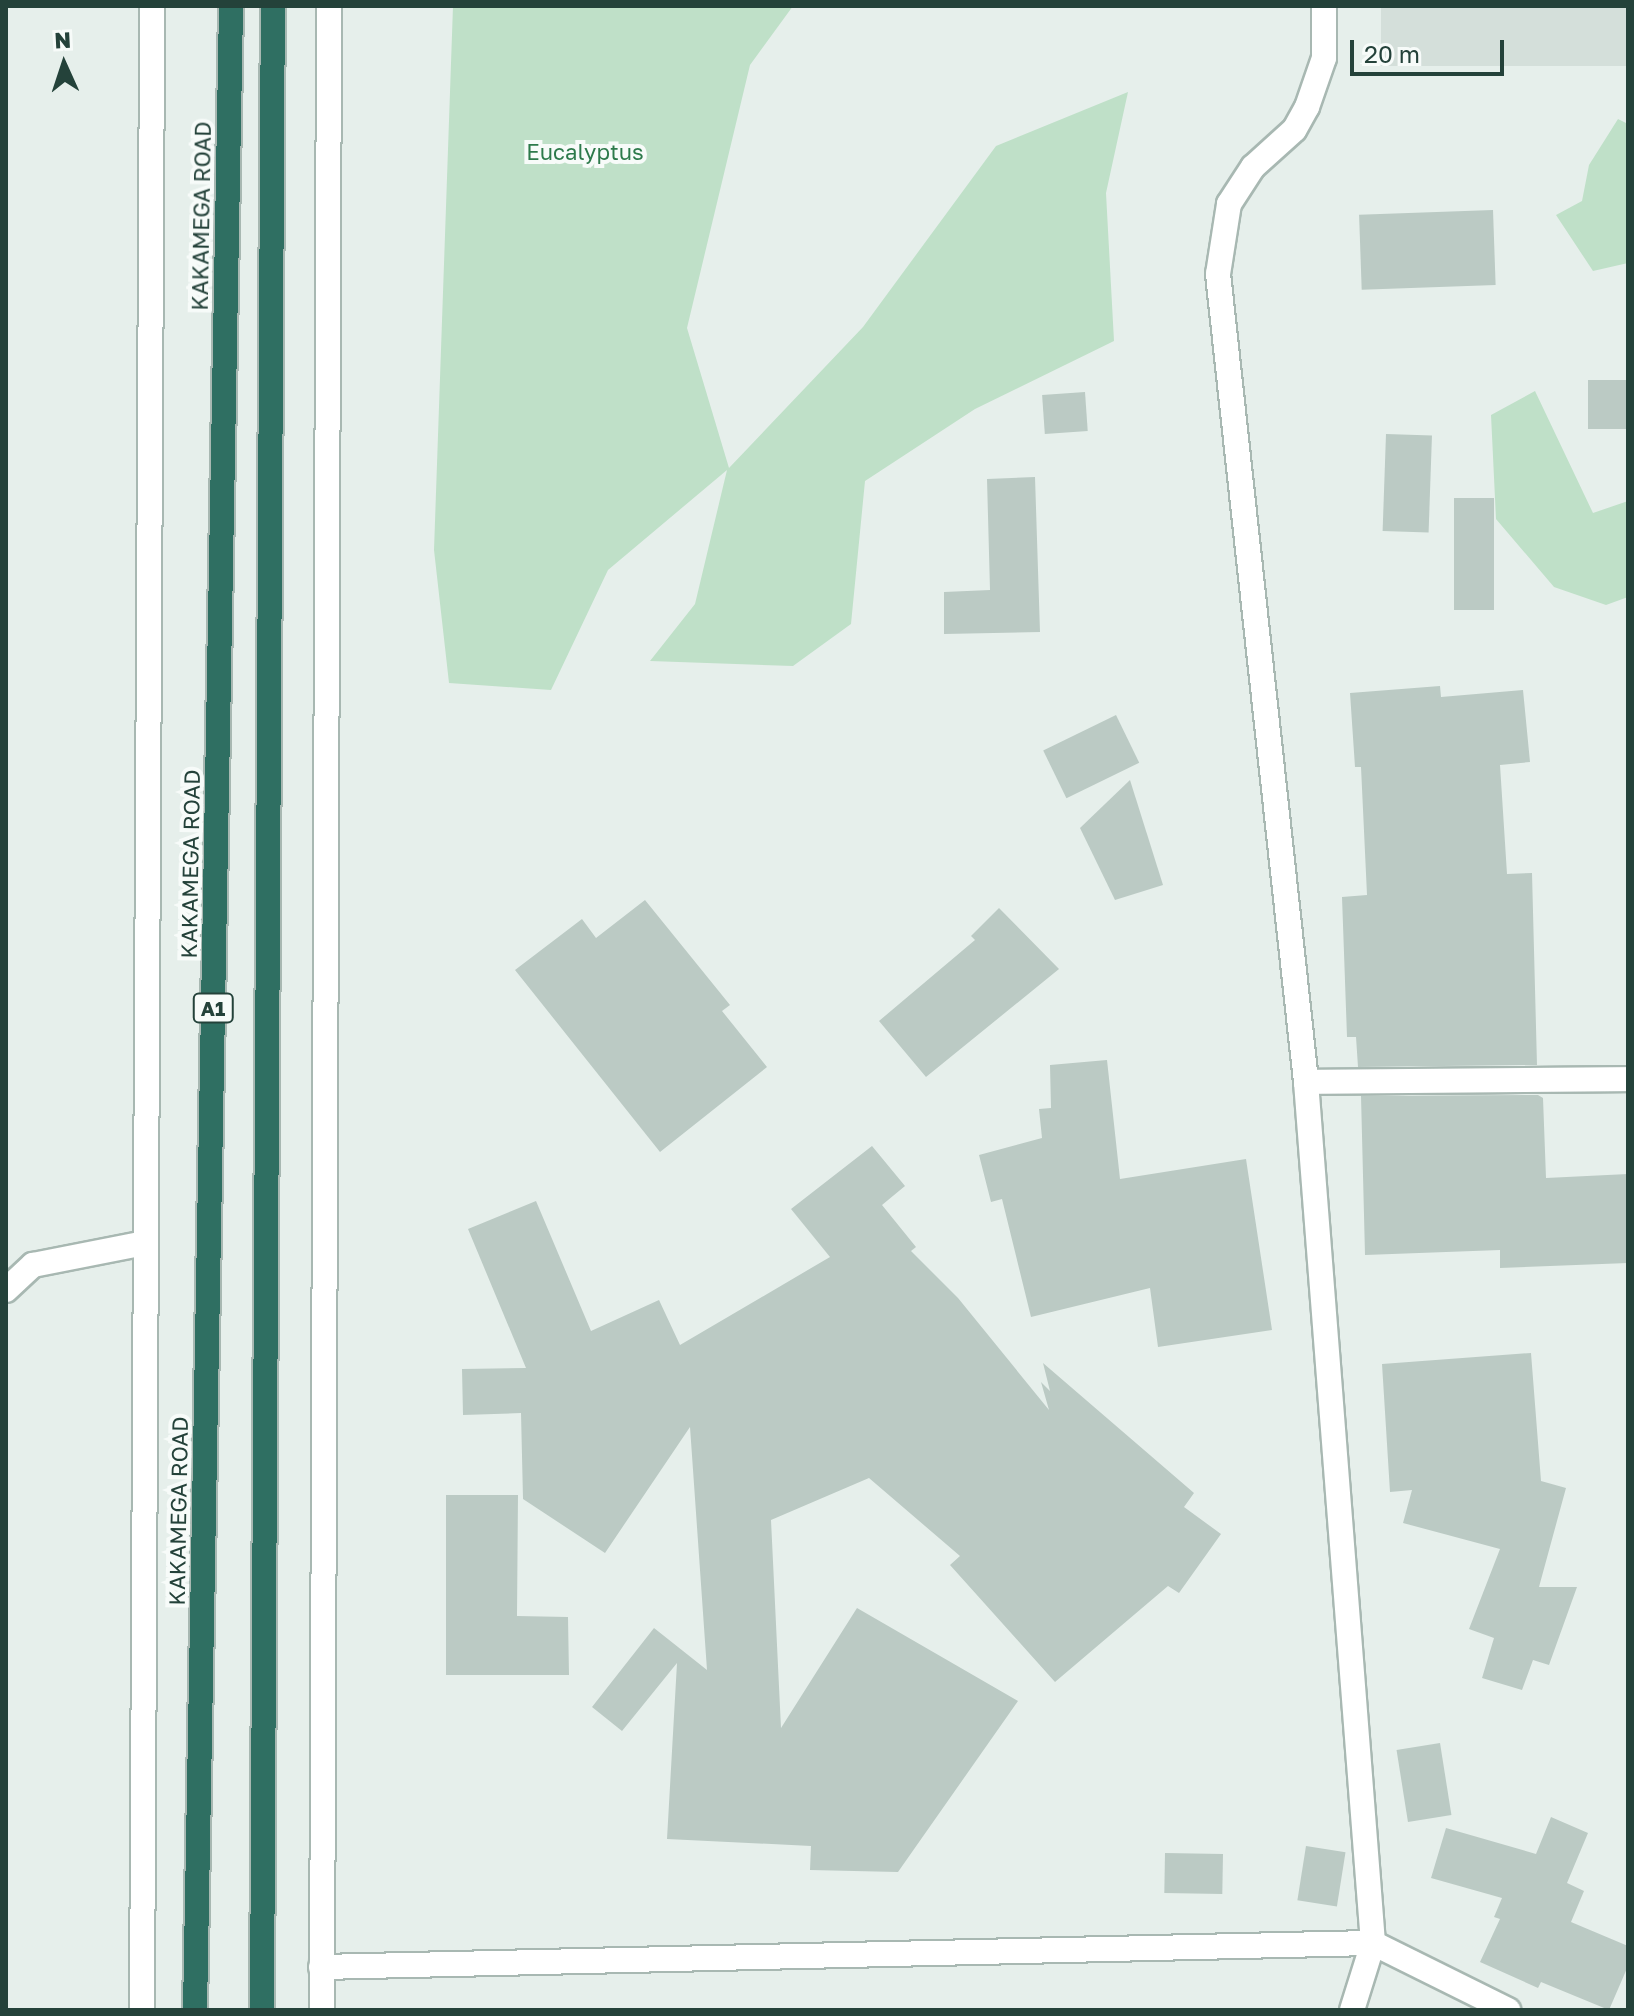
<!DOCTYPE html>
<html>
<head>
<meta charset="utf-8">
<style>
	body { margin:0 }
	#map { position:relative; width:1634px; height:2016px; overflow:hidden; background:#e6efeb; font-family:"Golos Text",sans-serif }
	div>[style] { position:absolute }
	.built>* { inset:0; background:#d4dfda; transform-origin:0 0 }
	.green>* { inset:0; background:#bfe0c8 }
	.building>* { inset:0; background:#bbcac4; transform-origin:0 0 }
	.roads { filter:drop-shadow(2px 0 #a8b8b2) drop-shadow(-2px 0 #a8b8b2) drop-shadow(0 2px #a8b8b2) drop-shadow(0 -2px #a8b8b2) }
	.minor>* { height:24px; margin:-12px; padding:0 12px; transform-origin:12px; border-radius:12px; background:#fff }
	.highway>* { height:24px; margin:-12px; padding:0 12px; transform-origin:12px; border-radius:12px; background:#2f6f62 }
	span { translate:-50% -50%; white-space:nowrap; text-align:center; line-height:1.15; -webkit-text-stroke:8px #f7fbf9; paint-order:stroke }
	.shield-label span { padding:2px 6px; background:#f7fbf9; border:2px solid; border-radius:6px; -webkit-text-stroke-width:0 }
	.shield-label { font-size:20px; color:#24423a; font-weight:700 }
	.park-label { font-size:22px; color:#2d7a4b }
	.street-label { font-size:22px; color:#24423a }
	.frame { position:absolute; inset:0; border:8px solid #24423a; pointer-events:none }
	.north { position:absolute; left:24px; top:24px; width:80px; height:80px; -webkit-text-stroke:6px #f7fbf9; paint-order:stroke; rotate:357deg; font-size:22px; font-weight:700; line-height:32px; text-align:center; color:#24423a }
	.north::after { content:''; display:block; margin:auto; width:28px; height:36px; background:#24423a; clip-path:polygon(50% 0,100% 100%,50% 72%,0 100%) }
	.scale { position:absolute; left:1350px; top:40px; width:154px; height:36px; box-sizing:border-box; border:4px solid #24423a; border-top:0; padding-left:10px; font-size:24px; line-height:28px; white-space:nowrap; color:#24423a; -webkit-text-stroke:6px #f7fbf9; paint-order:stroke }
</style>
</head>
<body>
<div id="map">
	<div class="built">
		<i style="left:1381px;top:6px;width:247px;height:60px"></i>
	</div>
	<div class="green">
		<i style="clip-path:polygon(453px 6px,793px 6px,750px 65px,687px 328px,729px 468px,863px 327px,996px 146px,1128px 92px,1106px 193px,1114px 341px,975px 409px,865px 481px,851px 624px,793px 666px,650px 661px,695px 604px,727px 470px,608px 570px,551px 690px,449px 683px,434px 550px)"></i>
		<i style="clip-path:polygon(1618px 119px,1628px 124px,1628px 263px,1593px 271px,1556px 215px,1582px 201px,1589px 165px)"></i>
		<i style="clip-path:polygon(1535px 391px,1593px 513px,1628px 501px,1628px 597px,1606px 605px,1554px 587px,1496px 519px,1491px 415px)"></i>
	</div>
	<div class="building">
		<i style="left:1493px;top:210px;width:75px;height:134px;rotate:88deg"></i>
		<i style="left:1628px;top:380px;width:49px;height:40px;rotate:90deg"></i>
		<i style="left:1085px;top:392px;width:39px;height:43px;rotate:86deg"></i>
		<i style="left:1386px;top:434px;width:46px;height:97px;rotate:2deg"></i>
		<i style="clip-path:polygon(1035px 477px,1040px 632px,944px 634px,944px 592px,990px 590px,987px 479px)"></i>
		<i style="left:1454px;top:498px;width:40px;height:112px"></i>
		<i style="clip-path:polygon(1440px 686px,1441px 697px,1523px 690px,1530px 762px,1500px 765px,1507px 874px,1532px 873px,1537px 1065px,1358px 1067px,1356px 1037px,1347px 1037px,1342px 897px,1367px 895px,1361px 767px,1355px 767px,1350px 693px)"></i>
		<i style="left:1116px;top:715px;width:53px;height:81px;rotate:64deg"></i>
		<i style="clip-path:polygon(1130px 780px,1163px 885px,1115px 900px,1080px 828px)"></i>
		<i style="clip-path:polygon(645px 900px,730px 1005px,722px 1011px,767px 1067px,660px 1152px,515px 970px,582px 919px,596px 938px)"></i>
		<i style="clip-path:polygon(999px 908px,1059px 969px,926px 1077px,879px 1021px,975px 940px,971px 936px)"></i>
		<i style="clip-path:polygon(1107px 1060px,1120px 1179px,1246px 1159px,1272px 1330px,1158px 1347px,1150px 1288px,1031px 1317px,1002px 1199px,991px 1202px,979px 1155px,1042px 1138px,1039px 1109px,1051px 1108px,1050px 1065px)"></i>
		<i style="clip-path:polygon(1538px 1095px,1543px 1098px,1546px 1178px,1628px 1174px,1628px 1263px,1500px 1268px,1500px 1250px,1365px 1255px,1361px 1096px)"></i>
		<i style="clip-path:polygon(872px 1146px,905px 1186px,882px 1205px,916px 1247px,911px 1251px,958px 1298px,1049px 1410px,1041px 1382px,1050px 1391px,1043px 1363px,1194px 1493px,1184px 1507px,1221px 1534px,1179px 1593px,1168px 1586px,1055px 1682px,950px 1565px,960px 1556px,869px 1478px,771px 1520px,781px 1728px,857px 1608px,1018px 1701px,898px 1872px,810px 1870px,811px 1846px,667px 1839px,677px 1663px,622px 1731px,592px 1707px,654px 1628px,707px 1670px,690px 1427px,605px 1553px,523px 1499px,521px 1413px,463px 1415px,462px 1369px,526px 1368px,468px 1229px,536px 1201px,591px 1331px,659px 1300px,680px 1345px,830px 1257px,791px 1209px)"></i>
		<i style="clip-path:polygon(1531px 1353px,1541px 1481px,1566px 1488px,1539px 1587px,1577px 1587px,1549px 1665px,1533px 1660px,1522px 1690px,1482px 1678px,1494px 1638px,1469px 1629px,1500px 1549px,1403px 1523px,1412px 1490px,1390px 1492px,1382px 1364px)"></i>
		<i style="clip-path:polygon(446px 1495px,518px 1495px,517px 1616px,568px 1617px,569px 1675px,446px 1675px)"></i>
		<i style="left:1440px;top:1743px;width:73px;height:44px;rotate:81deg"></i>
		<i style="clip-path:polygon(1551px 1817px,1588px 1833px,1567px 1883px,1584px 1891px,1571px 1922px,1628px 1946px,1628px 1966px,1609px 2010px,1541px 1982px,1538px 1988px,1480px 1962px,1500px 1919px,1494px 1917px,1502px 1898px,1431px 1878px,1446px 1828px,1536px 1854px)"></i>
		<i style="left:1306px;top:1846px;width:40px;height:55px;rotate:9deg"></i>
		<i style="left:1165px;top:1853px;width:58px;height:40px;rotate:1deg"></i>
	</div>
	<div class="roads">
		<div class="minor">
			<i style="left:1324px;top:6px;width:52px;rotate:90deg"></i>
			<i style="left:1324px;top:58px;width:52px;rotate:109.1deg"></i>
			<i style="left:1307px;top:107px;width:26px;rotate:119deg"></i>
			<i style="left:1294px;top:130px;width:55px;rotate:137.9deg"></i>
			<i style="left:1253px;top:167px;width:44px;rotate:123deg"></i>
			<i style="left:1229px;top:204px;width:71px;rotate:98.9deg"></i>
			<i style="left:1218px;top:274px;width:813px;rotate:83.78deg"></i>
			<i style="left:1306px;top:1082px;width:864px;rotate:85.55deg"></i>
			<i style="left:1373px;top:1943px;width:70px;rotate:107.4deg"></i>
			<i style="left:1306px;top:1082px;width:322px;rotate:-0.5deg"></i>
			<i style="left:6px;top:1290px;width:37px;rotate:-43deg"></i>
			<i style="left:33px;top:1265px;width:114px;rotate:-11.1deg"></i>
			<i style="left:321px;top:1967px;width:1052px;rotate:-1.31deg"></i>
			<i style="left:1373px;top:1943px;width:151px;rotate:26.4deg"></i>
			<i style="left:142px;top:2010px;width:2004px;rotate:-89.71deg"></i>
			<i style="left:322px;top:2010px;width:2004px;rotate:-89.8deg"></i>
		</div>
		<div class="highway">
			<i style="left:195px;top:2010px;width:2004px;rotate:-88.97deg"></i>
			<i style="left:262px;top:2010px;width:2004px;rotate:-89.69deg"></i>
		</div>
	</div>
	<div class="shield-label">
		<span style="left:213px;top:1008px">A1</span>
	</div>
	<div class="park-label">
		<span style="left:585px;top:152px">Eucalyptus</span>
	</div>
	<div class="street-label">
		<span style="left:201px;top:216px;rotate:-89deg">KAKAMEGA ROAD</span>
		<span style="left:190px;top:864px;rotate:-89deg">KAKAMEGA ROAD</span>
		<span style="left:178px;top:1511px;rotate:-89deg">KAKAMEGA ROAD</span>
	</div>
	<div class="frame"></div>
	<div class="north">N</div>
	<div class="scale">20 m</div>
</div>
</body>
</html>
